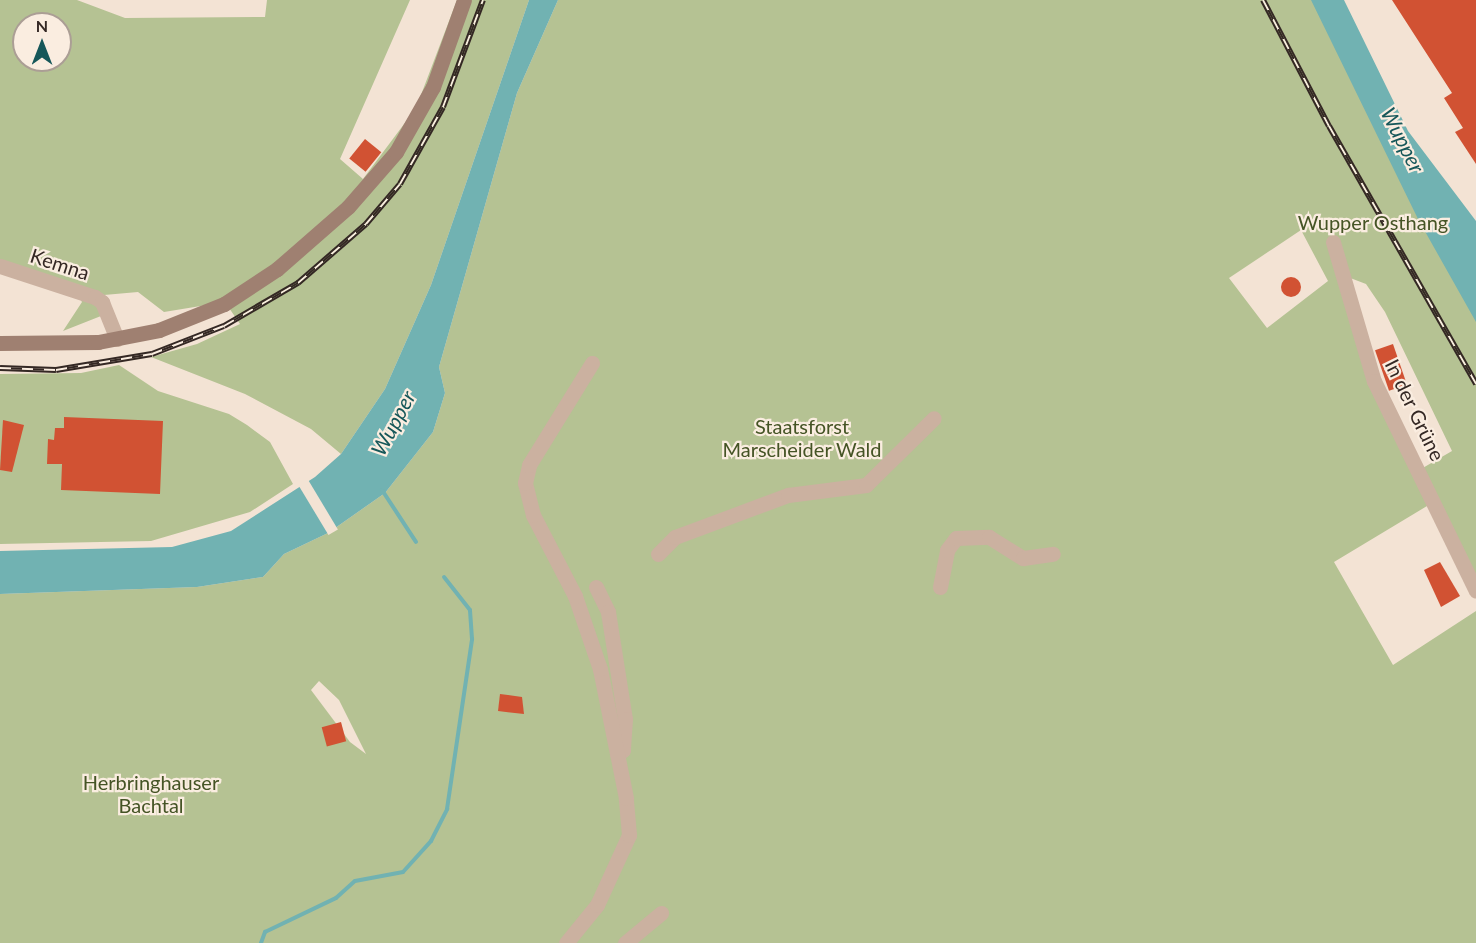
<!DOCTYPE html>
<html>
<head>
<meta charset="utf-8">
<style>
	body { margin:0 }
	#map { position:relative; width:1476px; height:943px; overflow:hidden; background:#f3e3d4; font-family:Lato,sans-serif }
	div>[style] { position:absolute }
	.green>* { inset:0; background:#b5c293 }
	.water>* { inset:0; background:#71b2b2 }
	.pier>* { inset:0; background:#f3e3d4; transform-origin:0 0 }
	.stream>* { height:4px; margin:-2px; padding:0 2px; transform-origin:2px; border-radius:2px; background:#71b2b2 }
	.building>* { inset:0; background:#d15233; transform-origin:0 0 }
	.round { border-radius:50% }
	.street>* { height:15px; margin:-7.5px; padding:0 7.5px; transform-origin:7.5px; border-radius:7.5px; background:#cbb1a0 }
	.secondary>* { height:15px; margin:-7.5px; padding:0 7.5px; transform-origin:7.5px; border-radius:7.5px; background:#9f8071 }
	.rail>* { height:6px; margin-top:-3px; transform-origin:0; background:repeating-linear-gradient(90deg,#faede0 0 11px,#342824 0 22px); box-sizing:border-box; border-block:2px solid #342824 }
	span { translate:-50% -50%; white-space:nowrap; text-align:center; line-height:1.15; -webkit-text-stroke:4.5px #faede0; paint-order:stroke }
	.park-label { font-size:20px; color:#455425 }
	.street-label { font-size:20px; color:#342824 }
	.water-label { font-size:21px; color:#165759; font-style:italic }
	.north { position:absolute; left:12px; top:12px; width:60px; height:60px; box-sizing:border-box; background:#faede0; border:2px solid #ab9e95; border-radius:50%; rotate:0deg; font-size:16px; font-weight:700; line-height:24px; text-align:center; color:#342824 }
	.north::after { content:''; display:block; margin:auto; width:21px; height:27px; background:#165759; clip-path:polygon(50% 0,100% 100%,50% 72%,0 100%) }
</style>
</head>
<body>
<div id="map">
	<div class="green">
		<i style="clip-path:polygon(evenodd,0 0,77px 0,125px 18px,265px 17px,267px 0,410px 0,340px 159px,363px 179px,416px 108px,457px 0,529px 0,431px 285px,385px 389px,341px 454px,311px 429px,245px 394px,151px 357px,197px 344px,240px 324px,225px 302px,164px 312px,138px 292px,104px 295px,0 260px,0 0,24px 24px,60px 24px,60px 60px,24px 60px,24px 24px)"></i>
		<i style="clip-path:polygon(evenodd,558px 0,1314px 0,1476px 294px,1476px 596px,1432px 503px,1334px 562px,1393px 665px,1476px 611px,1476px 943px,0 943px,0 594px,197px 587px,263px 577px,284px 554px,328px 533px,385px 493px,433px 432px,445px 393px,439px 367px,517px 93px,558px 0,1301px 230px,1328px 281px,1267px 328px,1229px 278px,1301px 230px,558px 0,1345px 276px,1366px 284px,1385px 312px,1452px 451px,1421px 469px,1374px 381px,1345px 276px,558px 0,319px 681px,339px 700px,366px 754px,350px 742px,311px 690px,319px 681px)"></i>
		<i style="clip-path:polygon(78px 296px,94px 300px,101px 316px,63px 331px,82px 302px)"></i>
		<i style="clip-path:polygon(119px 365px,158px 391px,229px 414px,247px 425px,270px 442px,293px 484px,250px 512px,151px 541px,0 544px,0 374px,81px 373px)"></i>
	</div>
	<div class="water">
		<i style="clip-path:polygon(529px 0,558px 0,517px 93px,439px 367px,445px 393px,433px 432px,385px 493px,328px 533px,284px 554px,263px 577px,197px 587px,0 594px,0 551px,172px 547px,231px 531px,315px 477px,341px 454px,385px 389px,431px 285px)"></i>
		<i style="clip-path:polygon(1311px 0,1344px 0,1408px 131px,1476px 221px,1476px 322px,1418px 219px)"></i>
	</div>
	<div class="pier">
		<i style="left:307px;top:478px;width:60px;height:11px;rotate:59deg"></i>
	</div>
	<div class="stream">
		<i style="left:382px;top:490px;width:62px;rotate:56.8deg"></i>
		<i style="left:261px;top:943px;width:12px;rotate:-70deg"></i>
		<i style="left:265px;top:932px;width:79px;rotate:-25.6deg"></i>
		<i style="left:336px;top:898px;width:25px;rotate:-42deg"></i>
		<i style="left:355px;top:881px;width:49px;rotate:-10.6deg"></i>
		<i style="left:403px;top:872px;width:42px;rotate:-47.9deg"></i>
		<i style="left:431px;top:841px;width:36px;rotate:-63deg"></i>
		<i style="left:447px;top:809px;width:172px;rotate:-81.6deg"></i>
		<i style="left:472px;top:639px;width:29px;rotate:-94deg"></i>
		<i style="left:470px;top:610px;width:42px;rotate:-128.2deg"></i>
	</div>
	<div class="building">
		<i style="clip-path:polygon(1392px 0,1476px 0,1476px 164px,1455px 132px,1463px 128px,1444px 98px,1452px 93px)"></i>
		<i style="left:365px;top:139px;width:21px;height:25px;rotate:39deg"></i>
		<i class="round" style="left:1281px;top:277px;width:20px;height:20px"></i>
		<i style="left:1393px;top:344px;width:43px;height:19px;rotate:71deg"></i>
		<i style="clip-path:polygon(64px 417px,163px 421px,160px 494px,61px 490px,62px 464px,47px 464px,48px 439px,54px 440px,55px 428px,64px 428px)"></i>
		<i style="clip-path:polygon(3px 420px,24px 425px,12px 472px,0 470px)"></i>
		<i style="clip-path:polygon(1440px 562px,1460px 596px,1441px 607px,1424px 570px)"></i>
		<i style="clip-path:polygon(500px 694px,522px 697px,524px 714px,498px 711px)"></i>
		<i style="left:341px;top:722px;width:20px;height:20px;rotate:75deg"></i>
	</div>
	<div class="street">
		<i style="left:1333px;top:242px;width:145px;rotate:73.6deg"></i>
		<i style="left:1374px;top:381px;width:233px;rotate:64.1deg"></i>
		<i style="left:0;top:266px;width:100px;rotate:18.1deg"></i>
		<i style="left:95px;top:297px;width:9px;rotate:36deg"></i>
		<i style="left:102px;top:302px;width:40px;rotate:68deg"></i>
		<i style="left:658px;top:554px;width:24px;rotate:-45deg"></i>
		<i style="left:675px;top:537px;width:121px;rotate:-20.4deg"></i>
		<i style="left:788px;top:495px;width:79px;rotate:-7.3deg"></i>
		<i style="left:866px;top:485px;width:95px;rotate:-44.6deg"></i>
		<i style="left:596px;top:587px;width:28px;rotate:64deg"></i>
		<i style="left:608px;top:612px;width:108px;rotate:81deg"></i>
		<i style="left:625px;top:719px;width:31px;rotate:94deg"></i>
		<i style="left:623px;top:750px;width:7px;rotate:146deg"></i>
		<i style="left:940px;top:587px;width:38px;rotate:-79deg"></i>
		<i style="left:947px;top:550px;width:15px;rotate:-53deg"></i>
		<i style="left:956px;top:538px;width:33px;rotate:-2deg"></i>
		<i style="left:989px;top:537px;width:40px;rotate:32deg"></i>
		<i style="left:1023px;top:558px;width:30px;rotate:-8deg"></i>
		<i style="left:566px;top:943px;width:49px;rotate:-50.8deg"></i>
		<i style="left:597px;top:905px;width:77px;rotate:-65.4deg"></i>
		<i style="left:629px;top:835px;width:37px;rotate:-95deg"></i>
		<i style="left:626px;top:798px;width:132px;rotate:-101.4deg"></i>
		<i style="left:600px;top:669px;width:77px;rotate:-108.9deg"></i>
		<i style="left:575px;top:596px;width:91px;rotate:-117.4deg"></i>
		<i style="left:533px;top:515px;width:33px;rotate:-104deg"></i>
		<i style="left:525px;top:483px;width:18px;rotate:-77deg"></i>
		<i style="left:529px;top:465px;width:120px;rotate:-58.3deg"></i>
		<i style="left:625px;top:943px;width:47px;rotate:-39.8deg"></i>
	</div>
	<div class="secondary">
		<i style="left:0;top:343px;width:98px;rotate:-0.6deg"></i>
		<i style="left:98px;top:342px;width:62px;rotate:-11.1deg"></i>
		<i style="left:159px;top:330px;width:70px;rotate:-21.8deg"></i>
		<i style="left:224px;top:304px;width:64px;rotate:-33.4deg"></i>
		<i style="left:277px;top:269px;width:94px;rotate:-41.1deg"></i>
		<i style="left:348px;top:207px;width:73px;rotate:-48.9deg"></i>
		<i style="left:396px;top:152px;width:75px;rotate:-60.4deg"></i>
		<i style="left:433px;top:87px;width:92px;rotate:-70.4deg"></i>
	</div>
	<div class="rail">
		<i style="left:1263px;top:0;width:142px;rotate:62.4deg"></i>
		<i style="left:1329px;top:126px;width:297px;rotate:60.3deg"></i>
		<i style="left:0;top:368px;width:56px;rotate:2deg"></i>
		<i style="left:56px;top:370px;width:97px;rotate:-9.5deg"></i>
		<i style="left:152px;top:354px;width:77px;rotate:-21.3deg"></i>
		<i style="left:224px;top:326px;width:86px;rotate:-30.2deg"></i>
		<i style="left:298px;top:283px;width:90px;rotate:-40.9deg"></i>
		<i style="left:366px;top:224px;width:52px;rotate:-49.6deg"></i>
		<i style="left:400px;top:184px;width:88px;rotate:-60.8deg"></i>
		<i style="left:443px;top:107px;width:114px;rotate:-69.5deg"></i>
	</div>
	<div class="park-label">
		<span style="left:1373px;top:222px">Wupper Osthang</span>
		<span style="left:802px;top:438px">Staatsforst<br>Marscheider Wald</span>
		<span style="left:151px;top:794px">Herbringhauser<br>Bachtal</span>
	</div>
	<div class="street-label">
		<span style="left:60px;top:264px;rotate:18deg">Kemna</span>
		<span style="left:1415px;top:410px;rotate:64deg">In der Grüne</span>
	</div>
	<div class="water-label">
		<span style="left:1403px;top:140px;rotate:63deg">Wupper</span>
		<span style="left:393px;top:423px;rotate:-62deg">Wupper</span>
	</div>
	<div class="north">N</div>
</div>
</body>
</html>
